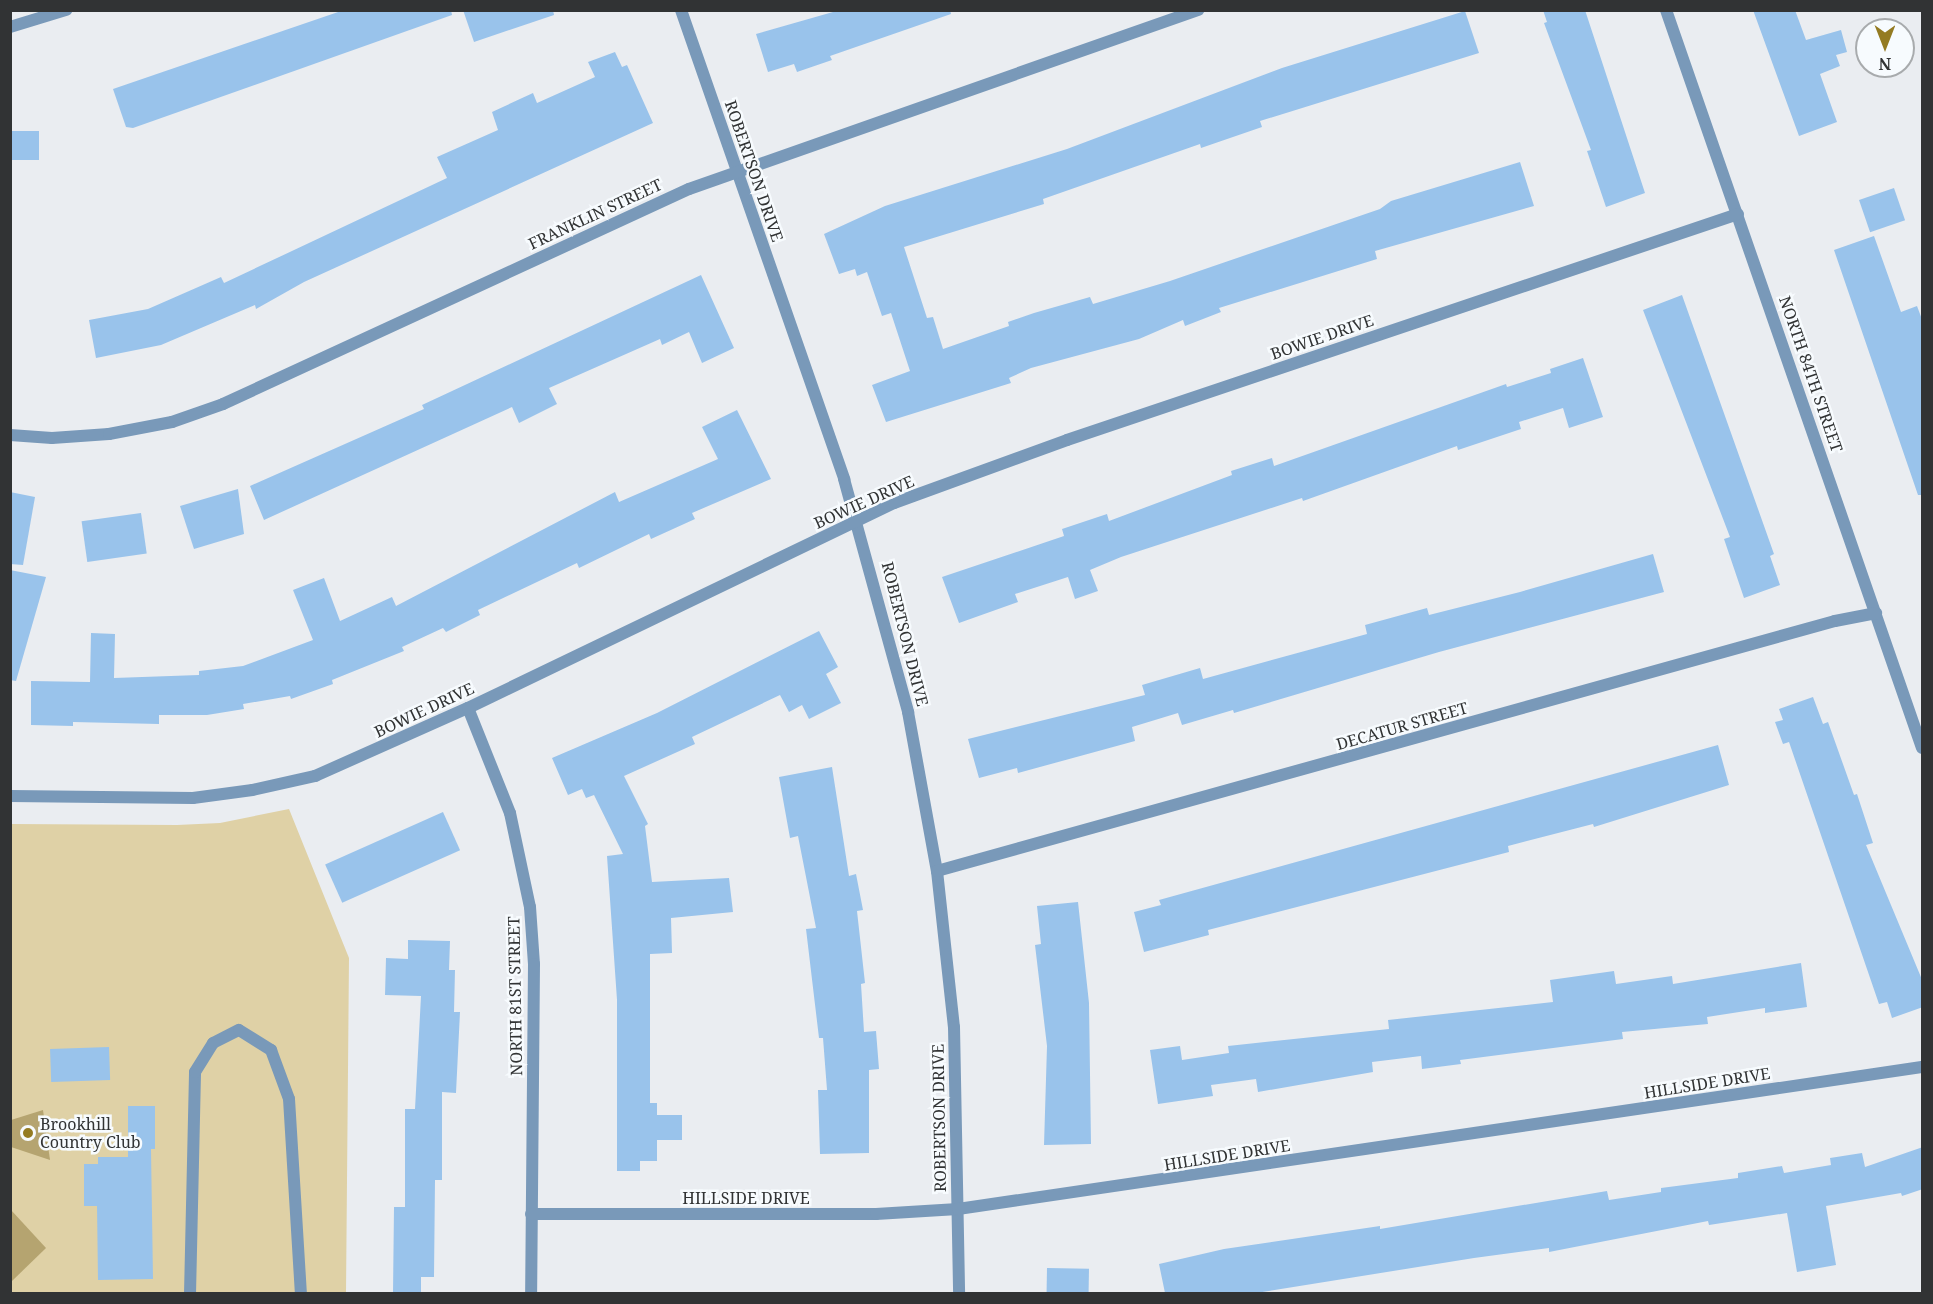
<!DOCTYPE html>
<html>
<head>
<meta charset="utf-8">
<style>
	body { margin:0 }
	#map { position:relative; width:1933px; height:1304px; overflow:hidden; background:#eaedf1; font-family:"Noto Serif",serif }
	div>[style] { position:absolute }
	.green>* { inset:0; background:#dfd1a6 }
	.water>* { inset:0; background:#b5a470 }
	.building>* { inset:0; background:#99c3eb; transform-origin:0 0 }
	.service>* { height:12px; margin:-6px; padding:0 6px; transform-origin:6px; border-radius:6px; background:#7999b9 }
	.minor>* { height:12px; margin:-6px; padding:0 6px; transform-origin:6px; border-radius:6px; background:#7999b9 }
	.dots>* { width:16px; height:16px; translate:-50% -50%; box-sizing:border-box; border:3px solid #f7fbfe; border-radius:50% }
	span { translate:-50% -50%; white-space:nowrap; text-align:center; line-height:1.15; -webkit-text-stroke:5px #f7fbfe; paint-order:stroke }
	.street-label { font-size:16px; color:#313334 }
	.poi-label { font-size:16px; color:#313334 }
	.left { translate:0 -50%; text-align:left }
	.frame { position:absolute; inset:0; border:12px solid #313334; pointer-events:none }
	.north { position:absolute; left:1855px; top:18px; width:60px; height:60px; box-sizing:border-box; background:#f7fbfe; border:2px solid #a8abad; border-radius:50%; rotate:180deg; font-size:16px; font-weight:700; line-height:24px; text-align:center; color:#313334 }
	.north::after { content:''; display:block; margin:auto; width:21px; height:27px; background:#947b22; clip-path:polygon(50% 0,100% 100%,50% 72%,0 100%) }
</style>
</head>
<body>
<div id="map">
	<div class="green">
		<i style="clip-path:polygon(289px 809px,349px 958px,346px 1293px,11px 1294px,11px 824px,177px 825px,220px 823px)"></i>
	</div>
	<div class="water">
		<i style="clip-path:polygon(43px 1110px,50px 1160px,11px 1147px,11px 1120px)"></i>
		<i style="clip-path:polygon(11px 1210px,46px 1248px,11px 1282px)"></i>
	</div>
	<div class="building">
		<i style="clip-path:polygon(344px 10px,451px 10px,452px 15px,133px 128px,126px 127px,113px 89px)"></i>
		<i style="clip-path:polygon(463px 10px,553px 10px,554px 15px,474px 42px)"></i>
		<i style="clip-path:polygon(840px 10px,950px 10px,951px 14px,830px 56px,832px 60px,797px 72px,794px 64px,768px 72px,756px 34px)"></i>
		<i style="clip-path:polygon(1543px 10px,1585px 10px,1645px 193px,1606px 207px,1587px 151px,1591px 150px,1544px 23px,1547px 22px)"></i>
		<i style="clip-path:polygon(1753px 10px,1795px 10px,1806px 40px,1841px 30px,1847px 52px,1836px 55px,1840px 66px,1820px 74px,1837px 122px,1799px 136px)"></i>
		<i style="clip-path:polygon(1465px 11px,1479px 53px,1260px 121px,1262px 127px,1201px 148px,1200px 144px,1043px 199px,1044px 204px,904px 247px,927px 318px,933px 317px,943px 349px,1009px 326px,1008px 322px,1034px 313px,1090px 297px,1093px 304px,1170px 281px,1380px 209px,1391px 201px,1520px 162px,1534px 206px,1375px 251px,1377px 259px,1219px 308px,1221px 312px,1185px 326px,1183px 320px,1139px 339px,1031px 368px,1009px 378px,1011px 383px,886px 422px,872px 385px,910px 371px,891px 313px,882px 316px,867px 272px,857px 276px,855px 269px,839px 274px,824px 234px,885px 206px,1067px 149px,1282px 68px)"></i>
		<i style="clip-path:polygon(615px 52px,622px 67px,627px 65px,653px 123px,304px 282px,256px 309px,255px 305px,161px 345px,96px 358px,89px 320px,148px 309px,221px 277px,224px 283px,447px 178px,437px 157px,498px 130px,492px 112px,533px 93px,537px 103px,595px 77px,588px 62px)"></i>
		<i style="left:10px;top:131px;width:29px;height:29px"></i>
		<i style="left:1894px;top:188px;width:34px;height:37px;rotate:71deg"></i>
		<i style="clip-path:polygon(1874px 236px,1901px 312px,1917px 306px,1923px 322px,1923px 495px,1918px 495px,1834px 250px)"></i>
		<i style="clip-path:polygon(701px 275px,734px 348px,702px 363px,689px 332px,662px 345px,660px 339px,549px 388px,557px 404px,519px 423px,512px 407px,264px 520px,250px 486px,424px 409px,422px 405px)"></i>
		<i style="clip-path:polygon(1682px 295px,1774px 554px,1770px 556px,1780px 585px,1744px 598px,1724px 539px,1730px 537px,1643px 310px)"></i>
		<i style="clip-path:polygon(1583px 358px,1603px 417px,1569px 428px,1563px 408px,1519px 422px,1521px 429px,1458px 450px,1457px 446px,1303px 501px,1302px 498px,1121px 557px,1090px 570px,1098px 591px,1075px 599px,1068px 577px,1015px 594px,1018px 602px,959px 623px,942px 577px,1064px 536px,1062px 529px,1107px 514px,1109px 521px,1232px 475px,1231px 471px,1272px 458px,1274px 466px,1506px 384px,1507px 387px,1551px 373px,1550px 369px)"></i>
		<i style="clip-path:polygon(737px 410px,771px 479px,692px 513px,695px 519px,651px 539px,649px 534px,579px 568px,577px 563px,478px 610px,480px 615px,446px 632px,443px 628px,402px 647px,404px 651px,332px 680px,333px 684px,291px 699px,290px 696px,243px 704px,244px 709px,207px 715px,159px 715px,159px 724px,73px 722px,73px 726px,31px 725px,31px 681px,90px 682px,91px 633px,115px 634px,114px 678px,199px 675px,199px 671px,243px 666px,313px 640px,293px 590px,324px 578px,340px 621px,392px 597px,396px 606px,615px 492px,619px 502px,718px 459px,702px 427px)"></i>
		<i style="clip-path:polygon(238px 489px,244px 534px,194px 549px,180px 506px)"></i>
		<i style="clip-path:polygon(10px 492px,35px 497px,23px 565px,10px 564px)"></i>
		<i style="left:141px;top:513px;width:41px;height:60px;rotate:82deg"></i>
		<i style="clip-path:polygon(1653px 554px,1664px 592px,1439px 652px,1234px 713px,1233px 710px,1182px 725px,1178px 713px,1132px 727px,1135px 741px,1018px 773px,1017px 768px,979px 778px,968px 739px,1145px 695px,1142px 685px,1200px 668px,1203px 679px,1367px 634px,1365px 625px,1427px 608px,1429px 615px,1520px 592px)"></i>
		<i style="clip-path:polygon(10px 570px,46px 577px,16px 681px,10px 680px)"></i>
		<i style="clip-path:polygon(819px 631px,838px 667px,826px 674px,841px 703px,809px 719px,802px 705px,789px 712px,780px 695px,692px 737px,695px 744px,624px 776px,648px 824px,645px 826px,652px 882px,729px 878px,733px 912px,671px 918px,672px 953px,650px 954px,650px 1103px,657px 1103px,657px 1115px,682px 1115px,682px 1140px,657px 1140px,657px 1161px,640px 1161px,640px 1171px,617px 1171px,617px 1000px,607px 856px,623px 854px,594px 795px,586px 798px,582px 789px,568px 795px,552px 758px,657px 713px)"></i>
		<i style="clip-path:polygon(1813px 697px,1823px 724px,1828px 722px,1854px 795px,1857px 794px,1873px 843px,1866px 845px,1923px 982px,1923px 1007px,1892px 1018px,1887px 1002px,1879px 1004px,1789px 742px,1783px 744px,1775px 722px,1783px 720px,1779px 709px)"></i>
		<i style="clip-path:polygon(1718px 745px,1729px 785px,1594px 827px,1593px 824px,1508px 846px,1509px 852px,1208px 930px,1209px 935px,1144px 952px,1134px 912px,1161px 905px,1159px 900px)"></i>
		<i style="clip-path:polygon(832px 767px,849px 876px,856px 874px,863px 910px,857px 911px,865px 983px,861px 984px,864px 1032px,876px 1031px,879px 1069px,869px 1070px,869px 1153px,820px 1154px,818px 1090px,827px 1090px,823px 1038px,819px 1038px,806px 929px,816px 928px,798px 836px,790px 838px,779px 777px)"></i>
		<i style="left:443px;top:812px;width:42px;height:129px;rotate:66deg"></i>
		<i style="clip-path:polygon(1078px 902px,1089px 1003px,1091px 1144px,1044px 1145px,1047px 1046px,1035px 945px,1041px 944px,1037px 906px)"></i>
		<i style="clip-path:polygon(408px 940px,450px 941px,449px 970px,455px 970px,454px 1012px,460px 1012px,456px 1093px,442px 1092px,442px 1180px,435px 1180px,434px 1277px,421px 1277px,421px 1293px,393px 1293px,394px 1207px,405px 1207px,405px 1109px,415px 1109px,421px 996px,385px 995px,386px 958px,408px 959px)"></i>
		<i style="clip-path:polygon(1801px 963px,1807px 1007px,1765px 1013px,1765px 1008px,1707px 1017px,1708px 1024px,1622px 1032px,1623px 1039px,1460px 1060px,1461px 1064px,1422px 1069px,1421px 1056px,1372px 1062px,1373px 1072px,1258px 1092px,1256px 1079px,1211px 1085px,1213px 1096px,1158px 1104px,1150px 1050px,1180px 1046px,1182px 1060px,1229px 1053px,1228px 1046px,1389px 1029px,1388px 1020px,1553px 1002px,1550px 980px,1614px 971px,1616px 984px,1672px 976px,1673px 984px)"></i>
		<i style="left:109px;top:1047px;width:33px;height:59px;rotate:88deg"></i>
		<i style="clip-path:polygon(128px 1106px,155px 1106px,155px 1149px,151px 1149px,153px 1279px,98px 1280px,97px 1206px,84px 1206px,84px 1164px,98px 1164px,98px 1157px,128px 1157px)"></i>
		<i style="clip-path:polygon(1923px 1147px,1923px 1189px,1902px 1196px,1901px 1193px,1826px 1206px,1836px 1265px,1797px 1272px,1787px 1213px,1709px 1225px,1708px 1221px,1549px 1252px,1549px 1248px,1474px 1258px,1256px 1293px,1165px 1293px,1159px 1264px,1224px 1249px,1380px 1226px,1380px 1229px,1607px 1191px,1609px 1200px,1661px 1192px,1661px 1188px,1738px 1178px,1738px 1173px,1782px 1166px,1784px 1173px,1831px 1165px,1830px 1158px,1862px 1153px,1865px 1167px)"></i>
		<i style="left:1047px;top:1268px;width:42px;height:25px;rotate:1deg"></i>
	</div>
	<div class="service">
		<i style="left:190px;top:1294px;width:222px;rotate:-88.7deg"></i>
		<i style="left:195px;top:1072px;width:34px;rotate:-58deg"></i>
		<i style="left:213px;top:1043px;width:29px;rotate:-27deg"></i>
		<i style="left:239px;top:1030px;width:38px;rotate:32deg"></i>
		<i style="left:271px;top:1050px;width:52px;rotate:69.8deg"></i>
		<i style="left:289px;top:1099px;width:195px;rotate:86.5deg"></i>
	</div>
	<div class="minor">
		<i style="left:681px;top:10px;width:497px;rotate:70.8deg"></i>
		<i style="left:844px;top:479px;width:242px;rotate:74.6deg"></i>
		<i style="left:908px;top:712px;width:162px;rotate:79.7deg"></i>
		<i style="left:937px;top:871px;width:157px;rotate:83.8deg"></i>
		<i style="left:954px;top:1027px;width:267px;rotate:88.9deg"></i>
		<i style="left:1666px;top:10px;width:781px;rotate:70.87deg"></i>
		<i style="left:10px;top:27px;width:59px;rotate:-16.9deg"></i>
		<i style="left:10px;top:435px;width:42px;rotate:4.1deg"></i>
		<i style="left:52px;top:438px;width:57px;rotate:-4deg"></i>
		<i style="left:109px;top:434px;width:64px;rotate:-10.8deg"></i>
		<i style="left:172px;top:422px;width:54px;rotate:-19.4deg"></i>
		<i style="left:223px;top:404px;width:513px;rotate:-24.77deg"></i>
		<i style="left:689px;top:189px;width:540px;rotate:-19.38deg"></i>
		<i style="left:468px;top:708px;width:113px;rotate:68.2deg"></i>
		<i style="left:510px;top:813px;width:96px;rotate:78deg"></i>
		<i style="left:530px;top:907px;width:57px;rotate:86deg"></i>
		<i style="left:534px;top:964px;width:330px;rotate:90.5deg"></i>
		<i style="left:10px;top:796px;width:183px;rotate:0.6deg"></i>
		<i style="left:193px;top:798px;width:60px;rotate:-7.7deg"></i>
		<i style="left:252px;top:790px;width:65px;rotate:-12.5deg"></i>
		<i style="left:315px;top:776px;width:167px;rotate:-24deg"></i>
		<i style="left:468px;top:708px;width:473px;rotate:-25.7deg"></i>
		<i style="left:894px;top:503px;width:184px;rotate:-20deg"></i>
		<i style="left:1067px;top:440px;width:708px;rotate:-18.61deg"></i>
		<i style="left:937px;top:871px;width:932px;rotate:-15.56deg"></i>
		<i style="left:1835px;top:621px;width:42px;rotate:-11deg"></i>
		<i style="left:531px;top:1214px;width:345px"></i>
		<i style="left:876px;top:1214px;width:82px;rotate:-3.5deg"></i>
		<i style="left:958px;top:1209px;width:974px;rotate:-8.38deg"></i>
	</div>
	<div class="dots">
		<i style="left:28px;top:1133px;background:#947b22"></i>
	</div>
	<div class="street-label">
		<span style="left:754px;top:171px;rotate:71deg">ROBERTSON DRIVE</span>
		<span style="left:595px;top:214px;rotate:-25deg">FRANKLIN STREET</span>
		<span style="left:1322px;top:337px;rotate:-19deg">BOWIE DRIVE</span>
		<span style="left:1811px;top:374px;rotate:71deg">NORTH 84TH STREET</span>
		<span style="left:864px;top:502px;rotate:-24deg">BOWIE DRIVE</span>
		<span style="left:905px;top:634px;rotate:76deg">ROBERTSON DRIVE</span>
		<span style="left:424px;top:710px;rotate:-25deg">BOWIE DRIVE</span>
		<span style="left:1402px;top:726px;rotate:-16deg">DECATUR STREET</span>
		<span style="left:515px;top:996px;rotate:-91deg">NORTH 81ST STREET</span>
		<span style="left:1707px;top:1083px;rotate:-9deg">HILLSIDE DRIVE</span>
		<span style="left:939px;top:1118px;rotate:-91deg">ROBERTSON DRIVE</span>
		<span style="left:1227px;top:1155px;rotate:-9deg">HILLSIDE DRIVE</span>
		<span style="left:746px;top:1198px">HILLSIDE DRIVE</span>
	</div>
	<div class="poi-label">
		<span class="left" style="left:40px;top:1133px">Brookhill<br>Country Club</span>
	</div>
	<div class="frame"></div>
	<div class="north">N</div>
</div>
</body>
</html>
